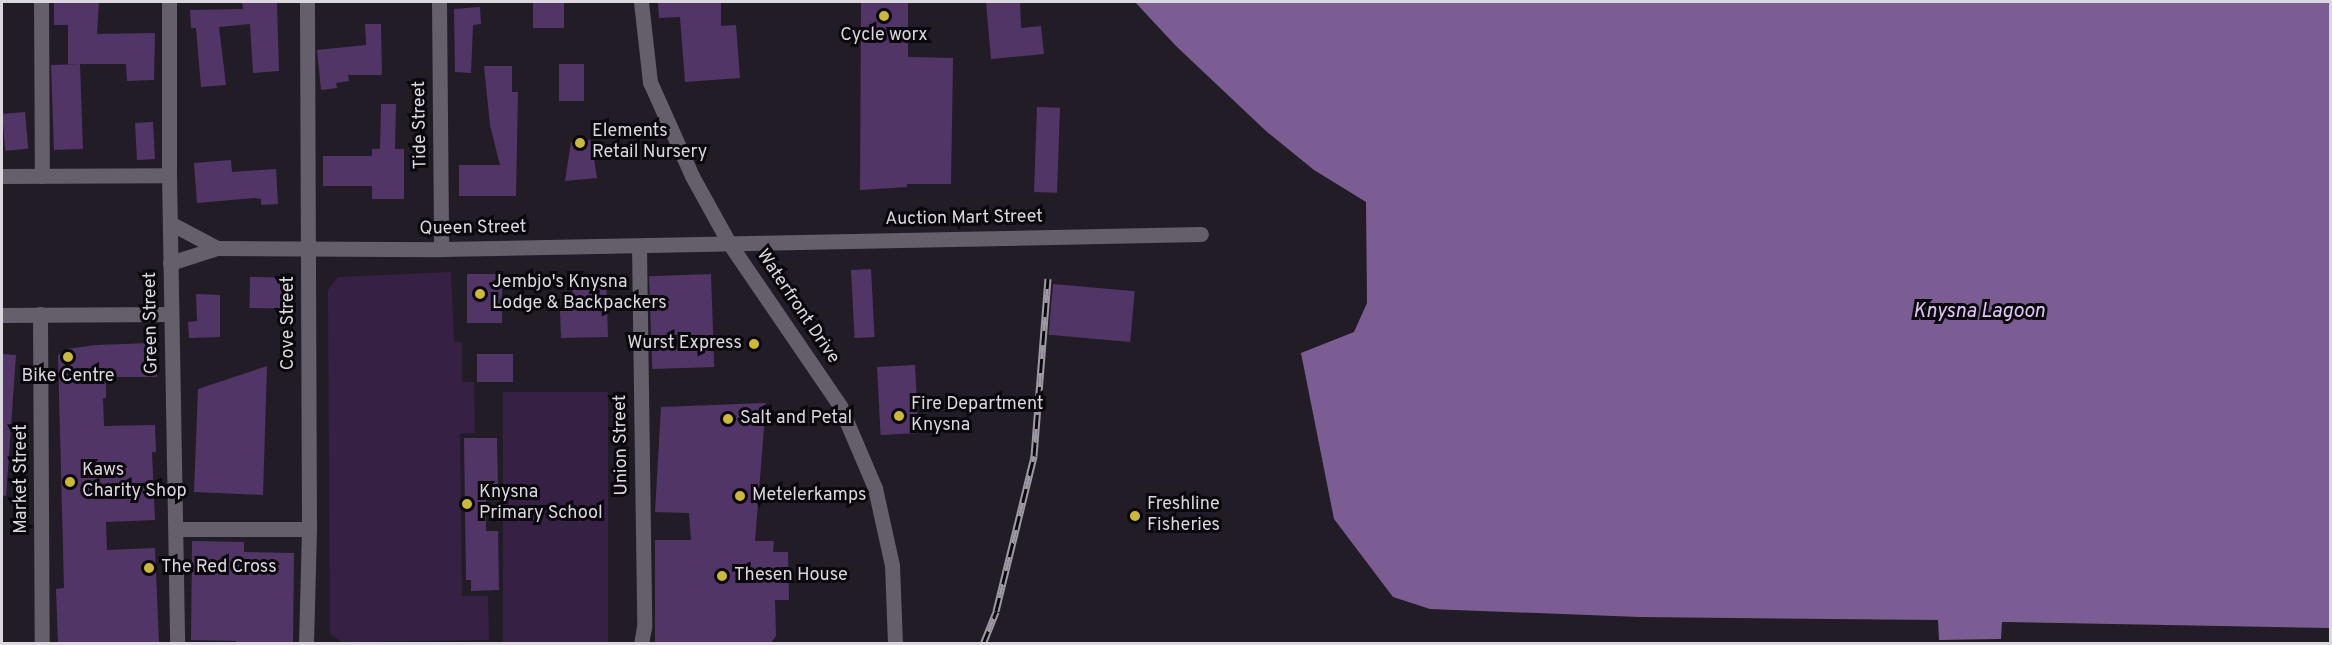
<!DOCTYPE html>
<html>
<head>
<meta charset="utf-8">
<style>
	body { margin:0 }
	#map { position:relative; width:2332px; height:645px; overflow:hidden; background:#221c27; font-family:Overpass,sans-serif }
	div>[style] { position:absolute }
	.green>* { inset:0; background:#362145; transform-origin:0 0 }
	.water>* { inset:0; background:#7c5d93 }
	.building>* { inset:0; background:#523567; transform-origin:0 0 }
	.minor>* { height:15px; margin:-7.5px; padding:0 7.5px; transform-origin:7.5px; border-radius:7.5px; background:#655e6b }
	.rail>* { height:7px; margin-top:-3.5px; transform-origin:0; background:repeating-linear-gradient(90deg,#0a080d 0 14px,#9e9aa3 0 28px); box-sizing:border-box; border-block:2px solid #9e9aa3 }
	.dots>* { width:16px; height:16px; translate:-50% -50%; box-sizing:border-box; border:3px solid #0a080d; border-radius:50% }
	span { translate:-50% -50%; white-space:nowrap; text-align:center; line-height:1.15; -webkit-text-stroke:6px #0a080d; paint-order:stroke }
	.poi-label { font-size:18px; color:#dbd7df }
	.left { translate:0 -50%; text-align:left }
	.right { translate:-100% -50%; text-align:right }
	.street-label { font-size:18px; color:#dbd7df }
	.water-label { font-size:20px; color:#e0c6f6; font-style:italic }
	.frame { position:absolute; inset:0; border:3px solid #dbd7df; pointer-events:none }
</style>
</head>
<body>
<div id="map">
	<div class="green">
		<i style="clip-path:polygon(451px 272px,454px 342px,462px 342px,462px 382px,474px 382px,475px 433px,460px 434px,462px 596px,488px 596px,489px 640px,342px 642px,330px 634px,328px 290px,338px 277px)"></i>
		<i style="left:608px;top:392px;width:250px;height:105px;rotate:90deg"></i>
	</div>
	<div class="water">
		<i style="clip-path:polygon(1135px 2px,2330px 2px,2330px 628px,2002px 622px,2001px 639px,1939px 640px,1938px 620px,1639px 617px,1430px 609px,1393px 597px,1334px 519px,1301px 353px,1354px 332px,1367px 303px,1366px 202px,1314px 170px,1266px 131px,1176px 46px)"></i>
	</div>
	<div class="building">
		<i style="clip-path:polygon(54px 2px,99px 2px,97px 34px,155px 33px,154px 80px,127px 81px,126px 64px,68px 64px,68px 25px,54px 25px)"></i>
		<i style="clip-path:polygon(242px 2px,277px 2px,279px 71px,253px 73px,250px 24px,219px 27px,226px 85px,201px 87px,196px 28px,191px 28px,190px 10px,243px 9px)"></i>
		<i style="left:533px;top:2px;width:31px;height:26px"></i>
		<i style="clip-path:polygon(658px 2px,721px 2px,721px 26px,736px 25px,740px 78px,685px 82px,680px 17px,659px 18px)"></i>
		<i style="clip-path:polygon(861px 2px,908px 2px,908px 57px,953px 58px,951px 184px,907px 184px,907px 187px,860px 190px)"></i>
		<i style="clip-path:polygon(986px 2px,1020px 2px,1021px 28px,1041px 26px,1044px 54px,991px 59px)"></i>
		<i style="clip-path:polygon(480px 7px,481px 24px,473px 25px,471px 73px,455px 72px,454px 9px)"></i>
		<i style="clip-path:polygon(365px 24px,381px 24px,382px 75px,348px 75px,349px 81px,336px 83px,337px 88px,321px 90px,317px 50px,366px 45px)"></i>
		<i style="left:80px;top:64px;width:85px;height:29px;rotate:88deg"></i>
		<i style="left:559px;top:64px;width:25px;height:37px"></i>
		<i style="clip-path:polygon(484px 66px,512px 66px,512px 92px,518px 92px,516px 196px,459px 196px,459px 165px,500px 165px,490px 125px)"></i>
		<i style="clip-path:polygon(381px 104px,396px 104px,395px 149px,404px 149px,404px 199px,372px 199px,372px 186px,323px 186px,323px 156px,372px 156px,372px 149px,380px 149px)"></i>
		<i style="left:1037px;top:107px;width:23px;height:85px;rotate:2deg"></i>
		<i style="left:25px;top:112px;width:37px;height:23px;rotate:85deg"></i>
		<i style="left:153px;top:122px;width:37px;height:18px;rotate:87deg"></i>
		<i style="clip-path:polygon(591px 140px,597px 178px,565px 181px,571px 142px)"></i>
		<i style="clip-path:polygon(231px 160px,232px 172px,276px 169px,278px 204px,261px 205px,261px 199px,254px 198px,197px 203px,194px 163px)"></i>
		<i style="left:871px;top:269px;width:68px;height:20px;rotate:87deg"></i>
		<i style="left:467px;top:274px;width:35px;height:49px"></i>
		<i style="clip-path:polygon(606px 274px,608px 337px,561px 338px,560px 311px,573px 311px,572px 275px)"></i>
		<i style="left:711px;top:274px;width:93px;height:62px;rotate:88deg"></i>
		<i style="left:250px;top:277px;width:41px;height:31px;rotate:1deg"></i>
		<i style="left:1053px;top:284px;width:82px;height:51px;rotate:5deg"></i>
		<i style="clip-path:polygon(196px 294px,220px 295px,220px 337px,189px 338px,188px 322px,197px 321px)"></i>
		<i style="clip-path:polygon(151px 343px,156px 346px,157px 377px,106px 377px,106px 398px,103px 398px,104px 426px,155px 425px,156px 452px,152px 452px,155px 520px,106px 522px,107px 550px,155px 548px,159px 644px,58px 644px,56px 589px,64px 588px,58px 355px,67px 349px,96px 345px)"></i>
		<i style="left:2px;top:354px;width:14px;height:141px;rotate:4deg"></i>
		<i style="left:477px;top:354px;width:36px;height:28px"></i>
		<i style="left:915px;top:365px;width:68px;height:38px;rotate:87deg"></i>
		<i style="clip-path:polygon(267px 366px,263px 495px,194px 492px,198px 389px)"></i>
		<i style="clip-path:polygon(766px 403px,755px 541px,774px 541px,773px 552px,788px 552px,789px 600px,775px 600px,776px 636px,770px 644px,655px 644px,655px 540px,691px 540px,689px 513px,655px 512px,661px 407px)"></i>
		<i style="clip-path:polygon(464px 438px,497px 438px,498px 486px,486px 486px,486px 531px,498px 531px,499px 590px,471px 591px,471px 580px,466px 580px)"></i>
		<i style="clip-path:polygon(192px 541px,244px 542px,244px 552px,294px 553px,293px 644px,236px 644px,236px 641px,191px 640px)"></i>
	</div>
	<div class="minor">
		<i style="left:41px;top:2px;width:174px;rotate:89.7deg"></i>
		<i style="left:169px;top:2px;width:173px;rotate:90deg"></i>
		<i style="left:169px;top:175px;width:469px;rotate:89deg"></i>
		<i style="left:439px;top:2px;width:247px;rotate:89.5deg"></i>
		<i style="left:641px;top:2px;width:81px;rotate:83.6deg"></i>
		<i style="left:650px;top:82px;width:103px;rotate:65.9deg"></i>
		<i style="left:692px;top:176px;width:77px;rotate:61.1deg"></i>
		<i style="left:729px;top:243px;width:197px;rotate:55.7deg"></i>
		<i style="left:840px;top:406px;width:89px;rotate:66.9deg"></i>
		<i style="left:875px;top:488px;width:79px;rotate:77.6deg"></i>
		<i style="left:892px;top:565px;width:79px;rotate:87.8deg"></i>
		<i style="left:2px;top:176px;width:167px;rotate:-0.3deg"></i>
		<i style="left:170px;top:223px;width:53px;rotate:28deg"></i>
		<i style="left:639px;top:246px;width:381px;rotate:89.2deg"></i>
		<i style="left:644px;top:627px;width:17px;rotate:100deg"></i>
		<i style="left:170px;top:263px;width:49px;rotate:-17.7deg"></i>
		<i style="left:217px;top:248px;width:224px;rotate:0.3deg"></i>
		<i style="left:441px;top:249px;width:760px;rotate:-1.13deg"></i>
		<i style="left:40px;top:314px;width:330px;rotate:89.7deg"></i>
		<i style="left:2px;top:315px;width:169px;rotate:-0.3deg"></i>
		<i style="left:177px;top:529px;width:132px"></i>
		<i style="left:306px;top:644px;width:115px;rotate:-88.5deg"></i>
		<i style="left:309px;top:529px;width:527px;rotate:-90.22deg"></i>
	</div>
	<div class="rail">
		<i style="left:983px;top:644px;width:35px;rotate:-68deg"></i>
		<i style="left:996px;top:611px;width:160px;rotate:-76.2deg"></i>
		<i style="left:1034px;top:456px;width:178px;rotate:-85.5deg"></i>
	</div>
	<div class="dots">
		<i style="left:884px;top:16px;background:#cdb938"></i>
		<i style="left:580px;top:143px;background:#cdb938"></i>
		<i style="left:480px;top:294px;background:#cdb938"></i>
		<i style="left:754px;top:344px;background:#cdb938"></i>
		<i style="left:68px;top:357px;background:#cdb938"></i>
		<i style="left:899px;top:416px;background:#cdb938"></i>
		<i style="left:728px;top:419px;background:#cdb938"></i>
		<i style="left:70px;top:482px;background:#cdb938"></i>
		<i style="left:740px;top:496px;background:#cdb938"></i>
		<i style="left:467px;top:504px;background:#cdb938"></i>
		<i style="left:1135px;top:516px;background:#cdb938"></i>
		<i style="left:149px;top:568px;background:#cdb938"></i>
		<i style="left:722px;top:576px;background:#cdb938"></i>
	</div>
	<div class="poi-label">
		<span style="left:884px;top:36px">Cycle worx</span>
		<span class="left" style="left:592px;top:143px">Elements<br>Retail Nursery</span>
		<span class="left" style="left:492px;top:294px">Jembjo's Knysna<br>Lodge &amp; Backpackers</span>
		<span class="right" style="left:742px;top:344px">Wurst Express</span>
		<span style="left:68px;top:377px">Bike Centre</span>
		<span class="left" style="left:911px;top:416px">Fire Department<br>Knysna</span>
		<span class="left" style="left:740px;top:419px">Salt and Petal</span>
		<span class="left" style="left:82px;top:482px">Kaws<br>Charity Shop</span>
		<span class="left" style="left:479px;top:504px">Knysna<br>Primary School</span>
		<span class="left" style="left:752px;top:496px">Metelerkamps</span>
		<span class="left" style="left:1147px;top:516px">Freshline<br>Fisheries</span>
		<span class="left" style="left:161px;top:568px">The Red Cross</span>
		<span class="left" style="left:734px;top:576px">Thesen House</span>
	</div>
	<div class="street-label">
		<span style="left:421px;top:125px;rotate:-91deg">Tide Street</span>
		<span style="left:964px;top:219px;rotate:-1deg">Auction Mart Street</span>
		<span style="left:473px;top:229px;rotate:-1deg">Queen Street</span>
		<span style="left:797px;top:307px;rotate:56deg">Waterfront Drive</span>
		<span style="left:152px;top:323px;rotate:-91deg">Green Street</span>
		<span style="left:289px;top:323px;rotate:-90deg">Cove Street</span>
		<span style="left:622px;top:445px;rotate:-91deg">Union Street</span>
		<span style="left:22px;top:479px;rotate:-90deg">Market Street</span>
	</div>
	<div class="water-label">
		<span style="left:1979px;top:312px">Knysna Lagoon</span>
	</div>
	<div class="frame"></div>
</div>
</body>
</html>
